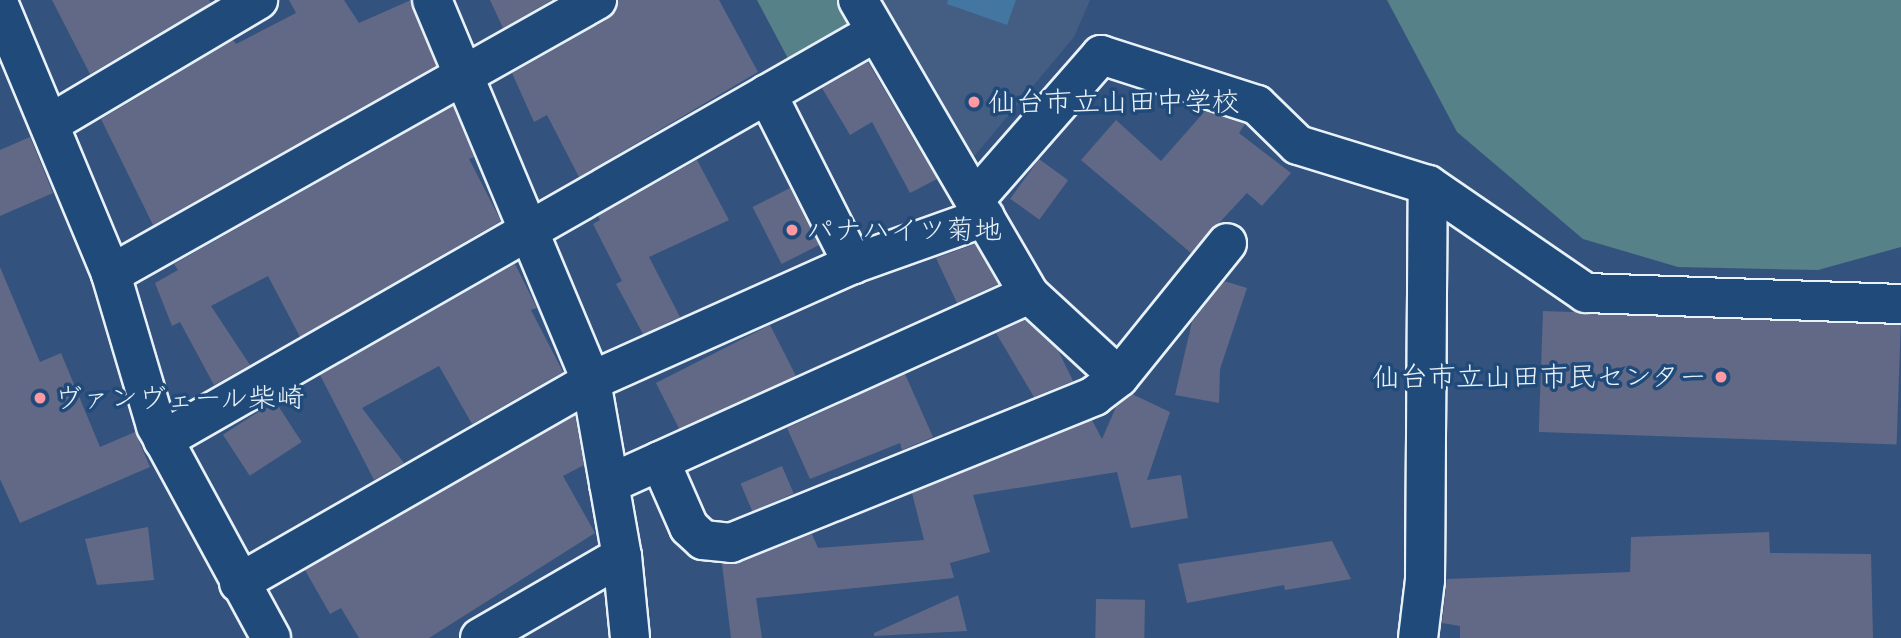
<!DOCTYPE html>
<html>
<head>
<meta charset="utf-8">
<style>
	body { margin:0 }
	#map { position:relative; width:1901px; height:638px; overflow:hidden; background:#33537e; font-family:Caveat,"Klee One",sans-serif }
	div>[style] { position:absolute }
	.built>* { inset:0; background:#445d82 }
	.green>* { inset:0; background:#568188 }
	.water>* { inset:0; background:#4476a2 }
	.building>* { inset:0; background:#616986; transform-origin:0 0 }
	.roads { filter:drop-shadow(2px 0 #e8f1f8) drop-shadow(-2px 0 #e8f1f8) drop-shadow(0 2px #e8f1f8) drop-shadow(0 -2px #e8f1f8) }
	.minor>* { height:38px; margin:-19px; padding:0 19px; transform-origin:19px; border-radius:19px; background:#1f4a7a }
	.dots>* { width:19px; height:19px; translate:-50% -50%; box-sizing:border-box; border:4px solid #1f4a7a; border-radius:50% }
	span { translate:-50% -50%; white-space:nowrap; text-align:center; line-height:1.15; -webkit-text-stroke:7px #1f4a7a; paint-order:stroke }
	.poi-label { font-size:28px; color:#e8f1f8 }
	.left { translate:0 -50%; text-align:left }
	.right { translate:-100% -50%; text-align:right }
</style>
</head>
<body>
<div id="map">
	<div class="built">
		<i style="clip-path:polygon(870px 0,1090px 0,1074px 37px,966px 166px)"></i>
	</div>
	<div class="green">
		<i style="clip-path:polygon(757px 0,847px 0,863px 28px,792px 66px)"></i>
		<i style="clip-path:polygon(1387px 0,1901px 0,1901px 247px,1818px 270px,1678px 267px,1583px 239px,1457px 132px)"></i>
	</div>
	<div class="water">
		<i style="clip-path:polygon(948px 0,1016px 0,1007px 25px,947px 4px)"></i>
	</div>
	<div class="building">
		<i style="clip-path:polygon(52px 0,209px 0,211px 3px,90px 74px)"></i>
		<i style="clip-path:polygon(289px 0,344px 0,359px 23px,411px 0,436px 66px,153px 225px,101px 119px,233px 40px,236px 44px,296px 13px)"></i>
		<i style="clip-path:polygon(490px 0,552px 0,503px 28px)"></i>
		<i style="clip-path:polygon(619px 0,719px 0,758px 72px,579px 177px,547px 115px,534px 122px,512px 73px,608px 19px)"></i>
		<i style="clip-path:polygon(868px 62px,937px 179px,910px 193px,872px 122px,850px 135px,822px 88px)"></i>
		<i style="clip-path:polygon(453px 106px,474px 157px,469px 159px,501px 221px,300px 337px,268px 276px,211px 306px,250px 365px,214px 385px,180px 322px,172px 326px,155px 283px,178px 270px,174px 264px)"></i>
		<i style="clip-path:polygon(1205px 111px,1245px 124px,1239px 133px,1291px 173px,1262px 206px,1247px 193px,1191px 253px,1081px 160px,1116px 120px,1161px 161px)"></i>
		<i style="clip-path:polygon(30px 137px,53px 193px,0 216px,0 150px)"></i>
		<i style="left:1039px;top:159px;width:36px;height:49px;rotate:36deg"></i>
		<i style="clip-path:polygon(697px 160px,729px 220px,649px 257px,680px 317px,643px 334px,616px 284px,622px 281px,593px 224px,600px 220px,598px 216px)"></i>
		<i style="left:790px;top:188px;width:64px;height:42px;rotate:63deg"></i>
		<i style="clip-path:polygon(975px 244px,998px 284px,957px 303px,936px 258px)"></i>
		<i style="clip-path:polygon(515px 264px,537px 308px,531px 310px,563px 372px,472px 424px,439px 366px,362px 408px,404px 463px,374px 480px,320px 375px)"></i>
		<i style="clip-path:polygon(0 267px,40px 362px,61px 353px,100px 447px,135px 432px,150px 467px,20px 523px,0 479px)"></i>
		<i style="clip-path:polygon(1224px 281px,1247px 288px,1220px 369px,1219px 403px,1175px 395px,1192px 322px)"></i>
		<i style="left:1543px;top:311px;width:358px;height:121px;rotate:2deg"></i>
		<i style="clip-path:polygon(1025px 320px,1058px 350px,1073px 381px,1034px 397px,996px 333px)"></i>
		<i style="left:770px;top:325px;width:57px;height:128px;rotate:63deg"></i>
		<i style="clip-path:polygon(905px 374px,933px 437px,902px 450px,900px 443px,810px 479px,787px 428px)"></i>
		<i style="clip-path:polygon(1132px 394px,1170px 412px,1147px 480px,1181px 475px,1188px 518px,1131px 528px,1117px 472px,973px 495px,990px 552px,950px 563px,954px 578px,756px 598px,762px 638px,731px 638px,722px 564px,739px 563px,812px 534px,818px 548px,924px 540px,912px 493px,1092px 420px,1102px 439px,1116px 407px)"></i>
		<i style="left:275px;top:401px;width:49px;height:62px;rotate:57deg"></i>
		<i style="clip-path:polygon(575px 415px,584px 465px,563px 476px,595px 533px,429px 638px,359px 638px,341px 608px,330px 614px,305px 570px)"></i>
		<i style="left:782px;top:466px;width:30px;height:45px;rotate:67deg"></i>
		<i style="clip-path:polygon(148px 527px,154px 580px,97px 585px,85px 539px)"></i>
		<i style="clip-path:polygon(1769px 532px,1770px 553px,1871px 554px,1873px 638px,1460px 638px,1460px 626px,1442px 623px,1447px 579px,1630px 572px,1631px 537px)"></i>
		<i style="clip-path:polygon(1332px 541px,1351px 579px,1285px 590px,1284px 585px,1187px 603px,1178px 564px)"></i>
		<i style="clip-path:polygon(958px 595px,967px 631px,874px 636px,874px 633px)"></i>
		<i style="left:1096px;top:599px;width:49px;height:39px;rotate:1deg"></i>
	</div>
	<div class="roads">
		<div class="minor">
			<i style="left:432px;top:0;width:413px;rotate:67.3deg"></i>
			<i style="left:591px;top:381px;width:178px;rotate:80deg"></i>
			<i style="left:622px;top:556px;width:82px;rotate:84.4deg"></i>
			<i style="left:858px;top:0;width:340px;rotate:59.8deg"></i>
			<i style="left:1029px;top:294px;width:122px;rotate:42.7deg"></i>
			<i style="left:0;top:7px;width:289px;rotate:67.4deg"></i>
			<i style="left:111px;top:274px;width:159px;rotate:73.5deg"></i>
			<i style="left:156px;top:426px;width:241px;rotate:61.5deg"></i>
			<i style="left:767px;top:94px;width:191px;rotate:63.2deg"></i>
			<i style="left:51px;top:123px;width:241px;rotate:-30.7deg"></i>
			<i style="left:976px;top:198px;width:190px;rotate:-48.8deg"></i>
			<i style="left:1101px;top:55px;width:164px;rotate:17.8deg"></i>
			<i style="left:1257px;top:105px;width:57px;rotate:44.3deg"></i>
			<i style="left:1298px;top:145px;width:136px;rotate:17.1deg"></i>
			<i style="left:1428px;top:185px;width:191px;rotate:34.4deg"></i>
			<i style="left:1586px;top:293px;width:315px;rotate:2deg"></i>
			<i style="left:111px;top:274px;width:558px;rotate:-29.41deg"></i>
			<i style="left:163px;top:440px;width:821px;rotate:-29.78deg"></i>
			<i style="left:660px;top:461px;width:72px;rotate:66.3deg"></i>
			<i style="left:689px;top:527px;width:19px;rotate:43deg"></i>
			<i style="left:703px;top:540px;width:28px;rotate:6deg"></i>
			<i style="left:731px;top:543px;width:392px;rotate:-22deg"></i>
			<i style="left:1094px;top:396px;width:31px;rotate:-37deg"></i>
			<i style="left:1119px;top:377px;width:172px;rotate:-51.1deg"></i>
			<i style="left:609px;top:484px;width:461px;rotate:-24.3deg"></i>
			<i style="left:239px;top:583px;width:406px;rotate:-29.8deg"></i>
			<i style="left:591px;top:381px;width:287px;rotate:-24.1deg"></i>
			<i style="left:853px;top:264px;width:140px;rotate:-19.6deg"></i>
			<i style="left:480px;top:638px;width:164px;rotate:-30deg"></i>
			<i style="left:1418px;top:638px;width:58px;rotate:-83.1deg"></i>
			<i style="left:1425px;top:580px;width:395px;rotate:-89.6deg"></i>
		</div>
	</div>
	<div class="dots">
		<i style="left:974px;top:102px;background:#ff9aa2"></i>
		<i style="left:792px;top:230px;background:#ff9aa2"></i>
		<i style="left:1721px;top:377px;background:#ff9aa2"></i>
		<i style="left:40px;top:398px;background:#ff9aa2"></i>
	</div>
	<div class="poi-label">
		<span class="left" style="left:988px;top:102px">仙台市立山田中学校</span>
		<span class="left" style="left:806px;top:230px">パナハイツ菊地</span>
		<span class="right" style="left:1707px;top:377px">仙台市立山田市民センター</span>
		<span class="left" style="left:54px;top:398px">ヴァンヴェール柴崎</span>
	</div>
</div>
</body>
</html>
